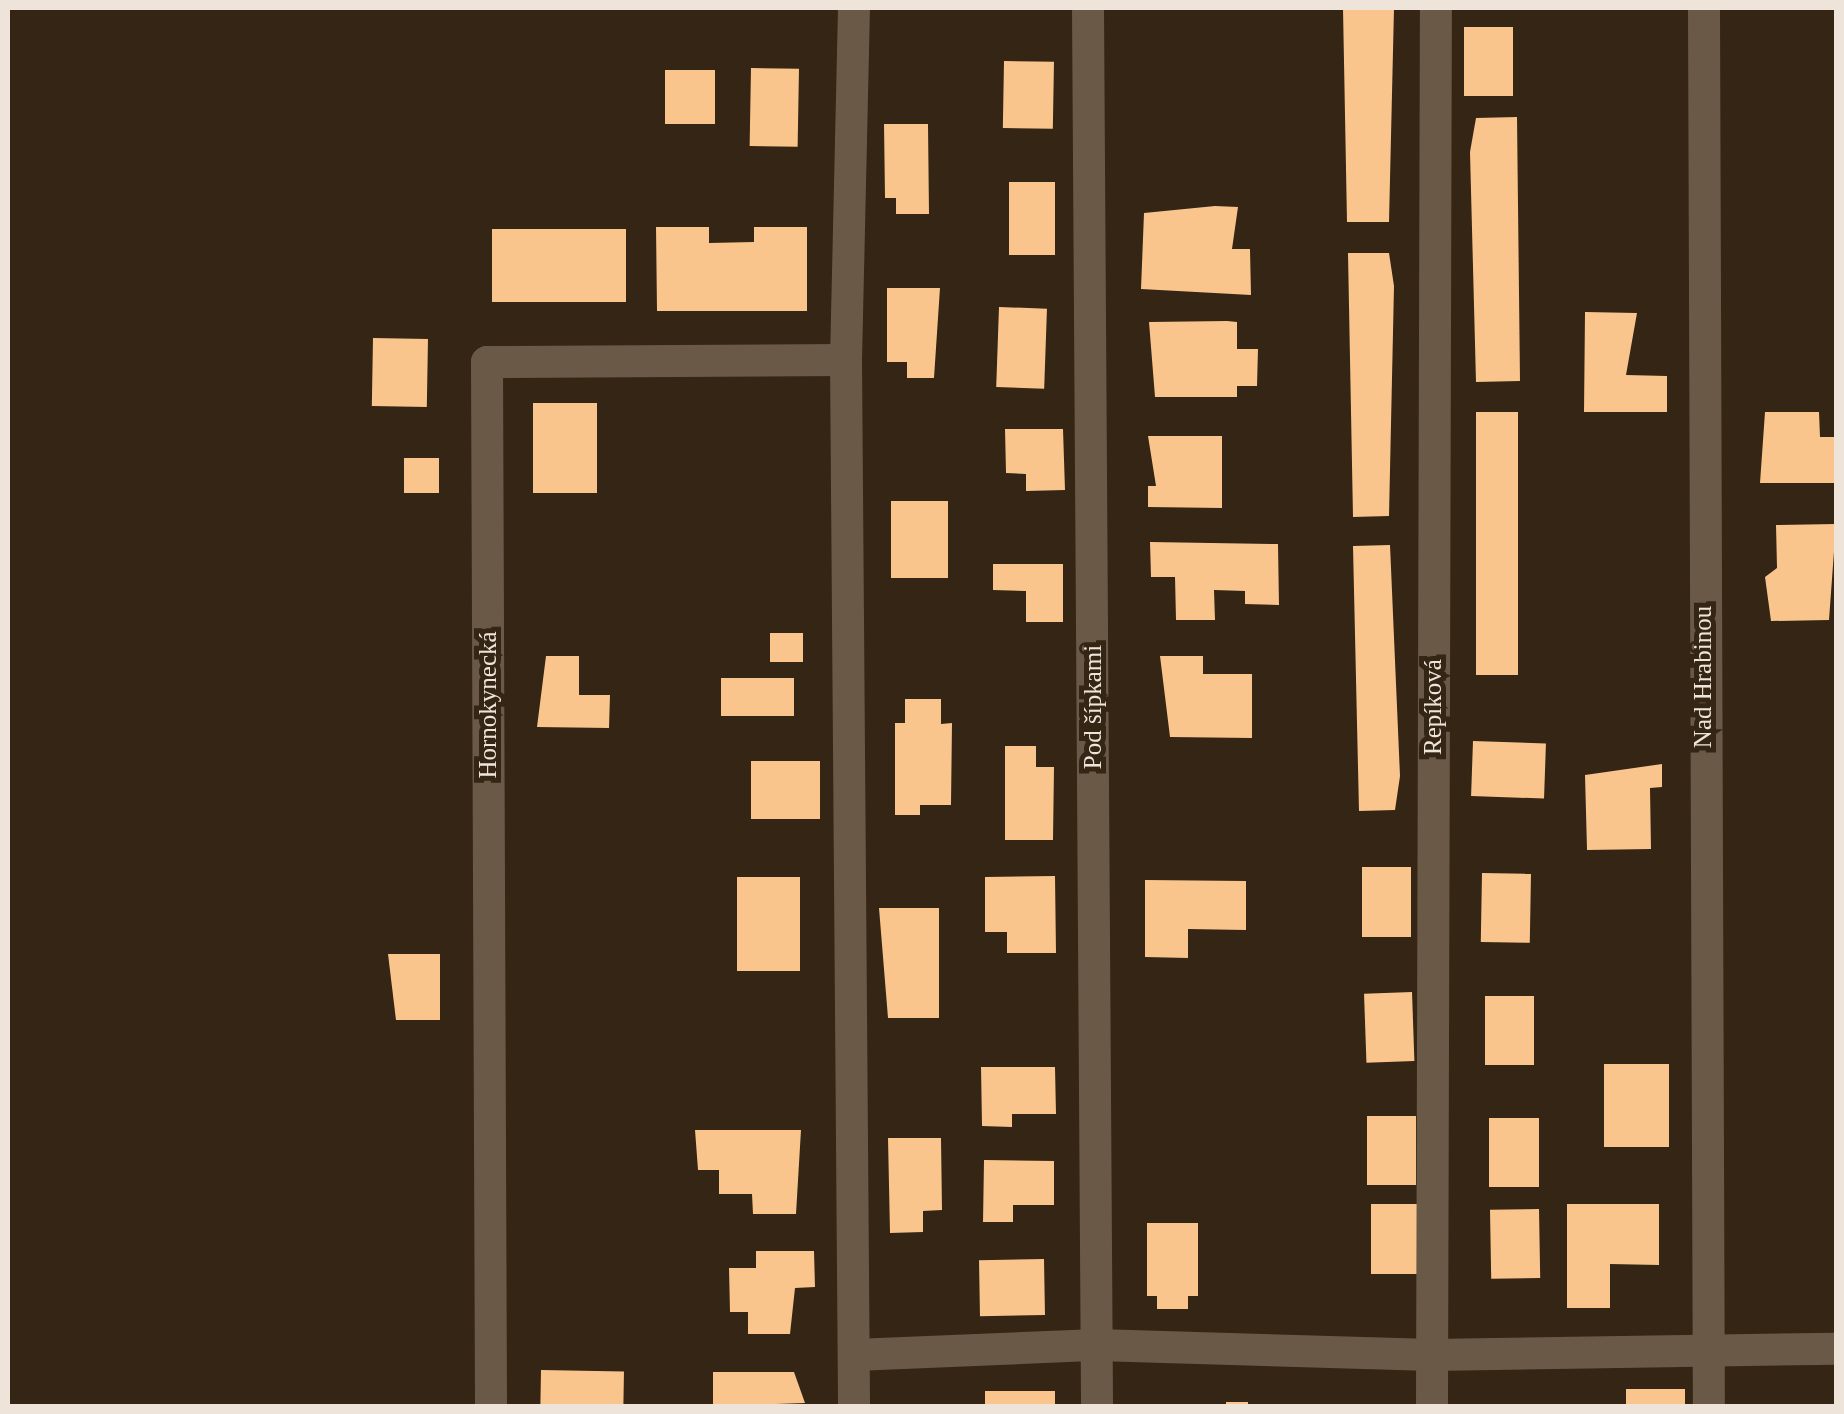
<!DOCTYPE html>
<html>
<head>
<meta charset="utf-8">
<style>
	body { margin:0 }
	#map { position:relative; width:1844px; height:1414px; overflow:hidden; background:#342514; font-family:"Times New Roman",serif }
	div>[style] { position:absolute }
	.building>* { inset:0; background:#f9c58d; transform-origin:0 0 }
	.minor>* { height:32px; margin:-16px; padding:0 16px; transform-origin:16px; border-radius:16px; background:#6a5947 }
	span { translate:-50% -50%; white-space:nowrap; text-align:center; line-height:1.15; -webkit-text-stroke:10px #342514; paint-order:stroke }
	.street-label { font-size:25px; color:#eee4da }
	.frame { position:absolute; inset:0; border:10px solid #eee4da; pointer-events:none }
</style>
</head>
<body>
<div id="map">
	<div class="building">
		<i style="clip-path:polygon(1343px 8px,1394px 8px,1389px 222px,1347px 222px)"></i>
		<i style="left:1464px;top:27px;width:49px;height:69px"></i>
		<i style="left:1004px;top:61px;width:50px;height:67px;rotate:1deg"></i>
		<i style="left:751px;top:68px;width:48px;height:78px;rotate:1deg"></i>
		<i style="left:665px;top:70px;width:50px;height:54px"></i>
		<i style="clip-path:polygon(1517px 117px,1520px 381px,1476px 382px,1470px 152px,1476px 118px)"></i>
		<i style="clip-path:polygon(884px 124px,928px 124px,929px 214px,896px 214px,896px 198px,885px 198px)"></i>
		<i style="left:1055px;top:182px;width:73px;height:46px;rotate:90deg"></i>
		<i style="clip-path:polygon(1215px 206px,1238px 207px,1232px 249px,1250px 249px,1251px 295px,1141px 289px,1144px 213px)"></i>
		<i style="clip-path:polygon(656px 227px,709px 227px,709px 243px,754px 242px,754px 227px,807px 227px,807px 311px,657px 311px)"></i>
		<i style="left:492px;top:229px;width:134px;height:73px"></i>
		<i style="clip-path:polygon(1348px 253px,1389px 253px,1394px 286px,1389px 516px,1353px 517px)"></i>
		<i style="clip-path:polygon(887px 288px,940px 288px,934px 378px,907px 378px,907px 362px,887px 362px)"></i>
		<i style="left:999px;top:307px;width:48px;height:80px;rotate:2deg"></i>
		<i style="clip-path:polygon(1585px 312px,1637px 313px,1626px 375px,1667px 376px,1667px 412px,1584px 412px)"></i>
		<i style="clip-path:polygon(1227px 321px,1237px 322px,1237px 349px,1258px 349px,1257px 386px,1237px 386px,1237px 397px,1155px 397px,1149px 322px)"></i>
		<i style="left:373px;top:338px;width:55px;height:68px;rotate:1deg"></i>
		<i style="left:533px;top:403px;width:64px;height:90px"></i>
		<i style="left:1476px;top:412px;width:42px;height:263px"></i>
		<i style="clip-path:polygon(1765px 412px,1819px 412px,1820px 437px,1836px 437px,1836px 483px,1760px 483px)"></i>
		<i style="clip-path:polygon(1005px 429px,1063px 429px,1065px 490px,1026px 491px,1026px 474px,1006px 473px)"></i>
		<i style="clip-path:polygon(1148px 436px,1222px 436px,1222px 508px,1148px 507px,1148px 486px,1156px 486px)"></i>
		<i style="left:404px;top:458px;width:35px;height:35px"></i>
		<i style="left:891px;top:501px;width:57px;height:77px"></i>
		<i style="clip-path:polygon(1836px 524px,1829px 620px,1771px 621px,1765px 577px,1777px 568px,1776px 525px)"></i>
		<i style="clip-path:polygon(1150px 542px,1278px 544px,1279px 605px,1245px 604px,1245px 591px,1214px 590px,1215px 620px,1176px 620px,1175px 577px,1151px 577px)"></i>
		<i style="clip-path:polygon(1390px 545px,1400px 776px,1395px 810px,1359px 811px,1353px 546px)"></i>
		<i style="clip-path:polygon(993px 564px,1063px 564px,1063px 622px,1026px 622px,1026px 591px,993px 590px)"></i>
		<i style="left:803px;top:633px;width:29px;height:33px;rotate:90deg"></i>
		<i style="clip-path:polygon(546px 656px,579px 656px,579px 695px,610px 695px,609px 728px,537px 727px)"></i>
		<i style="clip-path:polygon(1160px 656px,1203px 656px,1203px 674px,1252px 674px,1252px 738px,1170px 737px)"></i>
		<i style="left:794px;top:678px;width:38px;height:73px;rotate:90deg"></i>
		<i style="clip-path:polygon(905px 699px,941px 699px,941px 724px,952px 723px,951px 805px,920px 805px,920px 815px,895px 815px,895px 723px,905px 723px)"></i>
		<i style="left:1473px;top:741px;width:73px;height:55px;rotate:2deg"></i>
		<i style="clip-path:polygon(1005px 746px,1036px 746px,1036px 767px,1054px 767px,1053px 840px,1005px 840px)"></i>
		<i style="left:751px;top:761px;width:69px;height:58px"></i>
		<i style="clip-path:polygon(1662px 764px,1662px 787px,1650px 788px,1651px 849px,1587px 850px,1585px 775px)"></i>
		<i style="left:1362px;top:867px;width:49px;height:70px"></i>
		<i style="left:1482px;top:873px;width:49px;height:69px;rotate:1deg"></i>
		<i style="clip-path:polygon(1055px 876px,1056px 953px,1007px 953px,1007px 932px,985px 932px,985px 877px)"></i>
		<i style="left:800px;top:877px;width:94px;height:63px;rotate:90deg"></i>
		<i style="clip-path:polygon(1145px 880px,1246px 881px,1246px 930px,1188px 929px,1188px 958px,1145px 957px)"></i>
		<i style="clip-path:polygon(879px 908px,939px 908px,939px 1018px,888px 1018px)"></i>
		<i style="clip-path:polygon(388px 954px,440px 954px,440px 1020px,396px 1020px)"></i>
		<i style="left:1412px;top:992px;width:69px;height:48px;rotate:88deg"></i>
		<i style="left:1485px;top:996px;width:49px;height:69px"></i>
		<i style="left:1604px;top:1064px;width:65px;height:83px"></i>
		<i style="clip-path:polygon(981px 1067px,1055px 1067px,1056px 1114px,1012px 1114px,1012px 1127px,982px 1126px)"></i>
		<i style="left:1367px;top:1116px;width:49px;height:69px"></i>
		<i style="left:1489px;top:1118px;width:50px;height:69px"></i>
		<i style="clip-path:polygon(695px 1130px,801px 1130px,796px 1214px,753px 1214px,752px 1194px,719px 1194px,719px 1170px,698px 1170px)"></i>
		<i style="clip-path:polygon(888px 1138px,941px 1138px,942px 1210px,923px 1211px,923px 1232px,890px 1233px)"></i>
		<i style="clip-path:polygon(984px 1160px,1054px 1161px,1054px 1205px,1013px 1205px,1013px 1222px,983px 1222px)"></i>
		<i style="left:1371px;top:1204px;width:48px;height:70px"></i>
		<i style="clip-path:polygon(1567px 1204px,1659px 1204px,1659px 1265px,1610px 1264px,1610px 1308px,1567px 1308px)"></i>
		<i style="left:1539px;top:1209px;width:69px;height:49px;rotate:89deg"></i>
		<i style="clip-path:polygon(1147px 1223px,1198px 1223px,1198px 1296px,1188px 1296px,1188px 1309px,1157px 1309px,1157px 1296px,1147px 1296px)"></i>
		<i style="clip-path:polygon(756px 1251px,814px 1251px,815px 1287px,795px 1288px,790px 1334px,748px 1334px,748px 1312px,730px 1312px,729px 1268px,756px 1268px)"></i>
		<i style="left:1044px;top:1259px;width:56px;height:65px;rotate:89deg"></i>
		<i style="left:541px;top:1370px;width:83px;height:36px;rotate:1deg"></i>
		<i style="clip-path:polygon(713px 1372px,794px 1372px,805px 1403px,713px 1406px)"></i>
		<i style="left:1685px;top:1389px;width:17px;height:59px;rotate:90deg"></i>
		<i style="left:985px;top:1391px;width:70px;height:15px"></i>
		<i style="left:1226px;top:1402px;width:22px;height:4px"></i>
	</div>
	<div class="minor">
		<i style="left:854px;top:8px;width:352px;rotate:91.3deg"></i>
		<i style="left:846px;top:360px;width:1046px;rotate:89.56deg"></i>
		<i style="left:1088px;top:8px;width:1398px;rotate:89.63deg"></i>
		<i style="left:1704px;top:8px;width:1398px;rotate:89.8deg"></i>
		<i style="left:855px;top:1355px;width:242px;rotate:-2.4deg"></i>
		<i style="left:1097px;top:1345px;width:335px;rotate:1.7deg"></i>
		<i style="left:1432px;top:1355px;width:404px;rotate:-0.9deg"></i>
		<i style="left:491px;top:1406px;width:1044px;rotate:-90.22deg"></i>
		<i style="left:487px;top:362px;width:359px;rotate:-0.3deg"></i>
		<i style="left:1432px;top:1406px;width:1398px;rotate:-89.84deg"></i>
	</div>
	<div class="street-label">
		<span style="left:1703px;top:677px;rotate:-90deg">Nad Hrabinou</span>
		<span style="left:488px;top:705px;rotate:-90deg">Hornokynecká</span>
		<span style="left:1093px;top:707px;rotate:-90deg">Pod šípkami</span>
		<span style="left:1433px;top:707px;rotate:-90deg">Repíková</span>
	</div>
	<div class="frame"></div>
</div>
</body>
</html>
